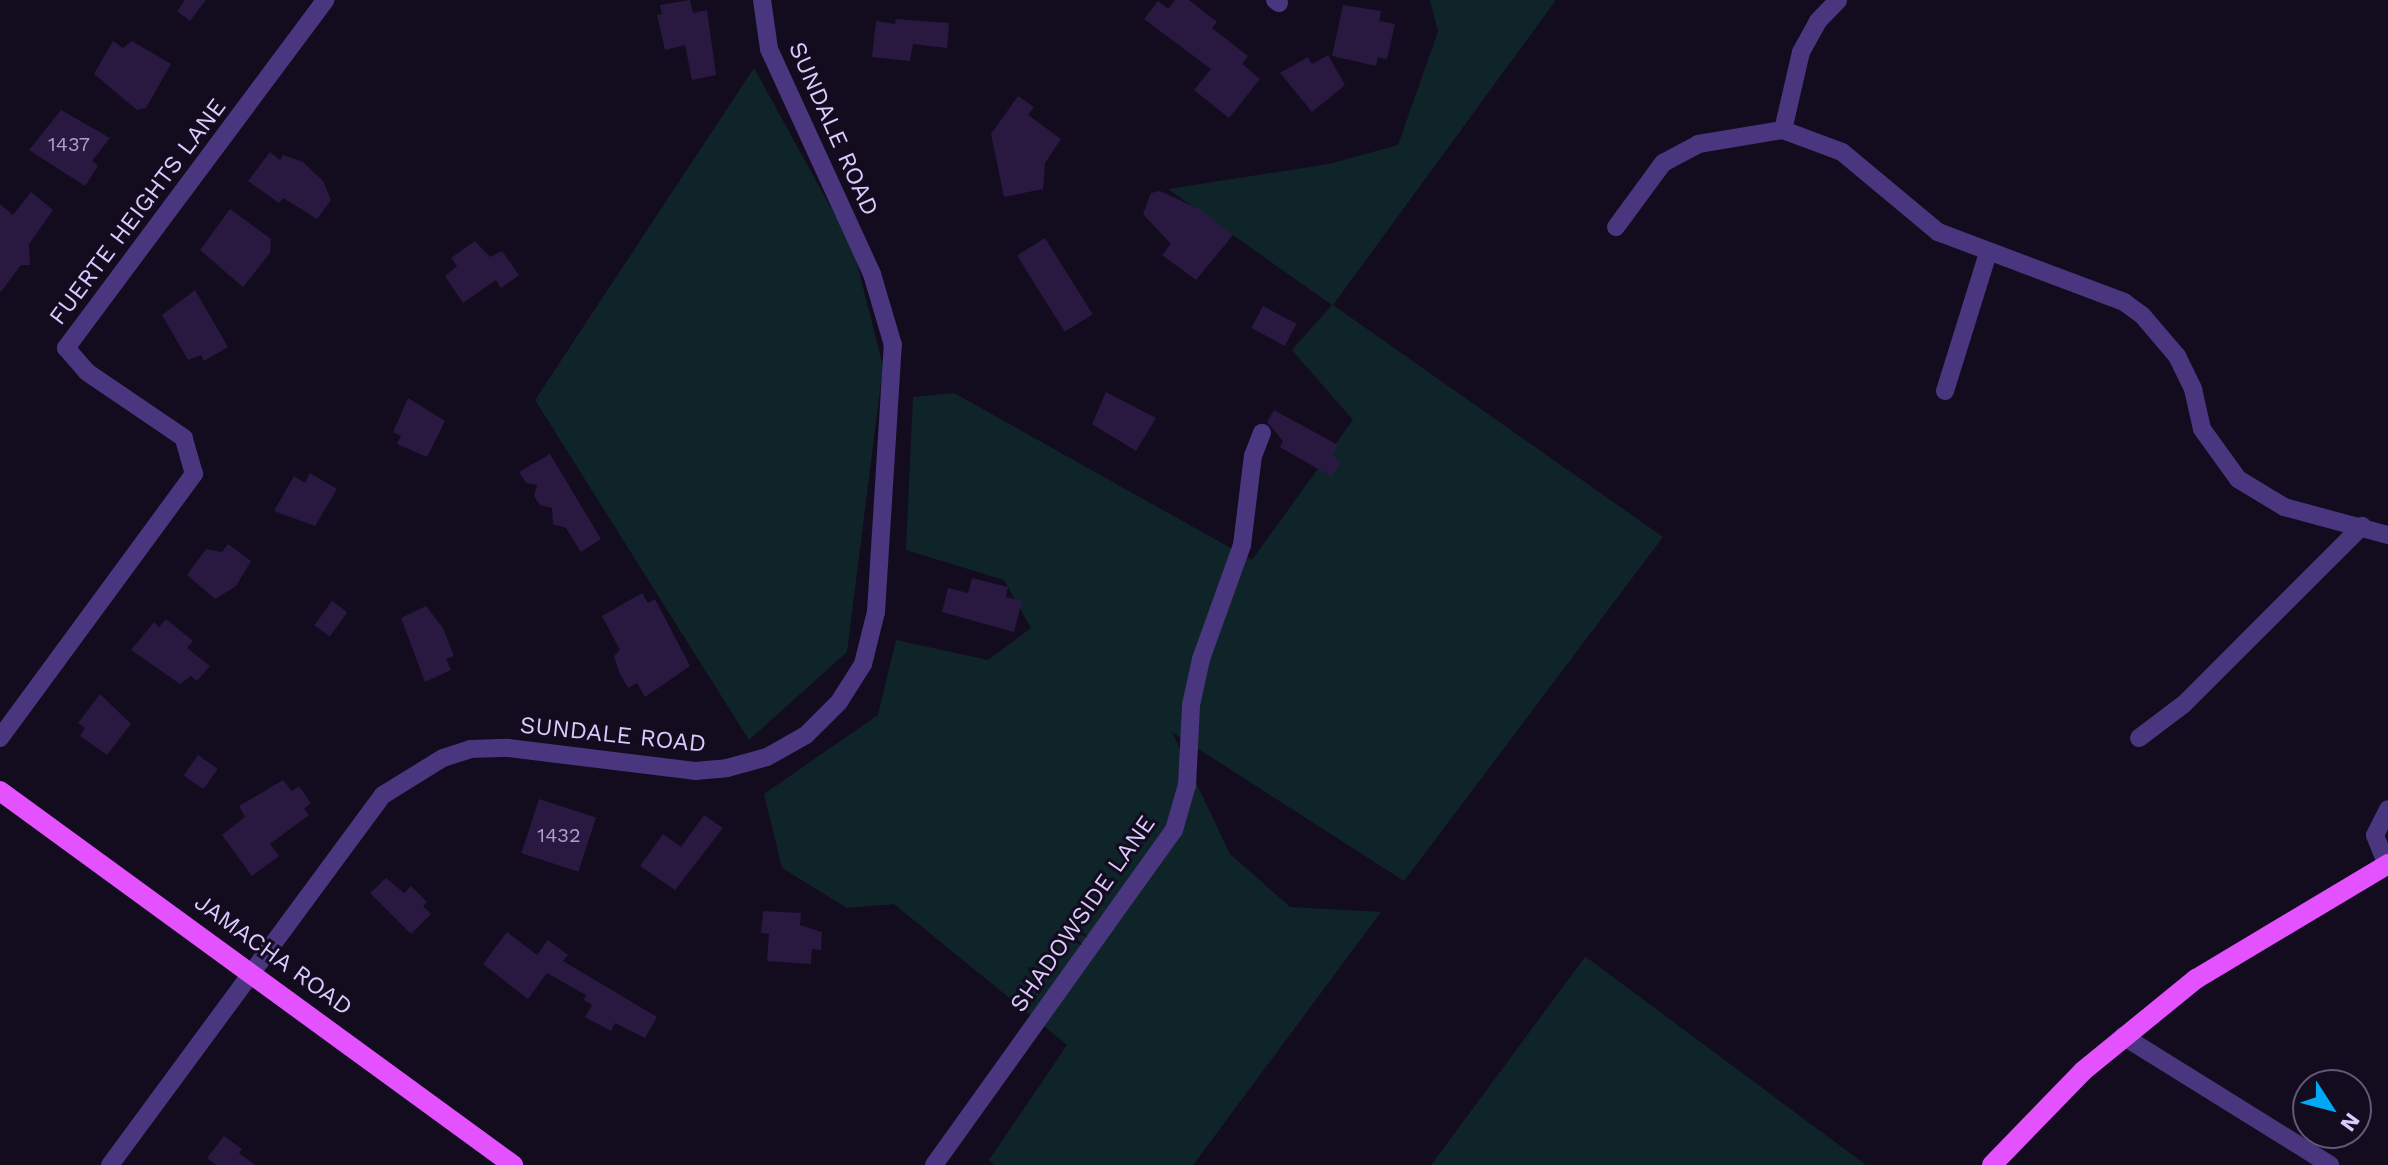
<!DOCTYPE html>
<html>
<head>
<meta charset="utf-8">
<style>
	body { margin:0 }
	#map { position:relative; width:2388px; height:1165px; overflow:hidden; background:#130c1f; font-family:"Work Sans",sans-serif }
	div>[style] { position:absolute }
	.green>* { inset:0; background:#0f2429 }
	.building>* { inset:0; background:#291840; transform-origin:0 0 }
	.minor>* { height:18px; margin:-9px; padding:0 9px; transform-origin:9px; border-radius:9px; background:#49367f }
	.major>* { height:20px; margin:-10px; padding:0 10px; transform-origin:10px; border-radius:10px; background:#e451ff }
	span { translate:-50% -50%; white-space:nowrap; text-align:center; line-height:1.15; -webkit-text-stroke:6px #130c1f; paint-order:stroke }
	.number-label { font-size:20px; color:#af9ecf }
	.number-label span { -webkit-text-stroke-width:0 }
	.street-label { font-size:24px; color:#dccaff }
	.north { position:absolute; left:2292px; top:1069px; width:80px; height:80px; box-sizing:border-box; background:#130c1f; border:2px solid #635879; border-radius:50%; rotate:126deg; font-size:22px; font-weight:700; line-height:32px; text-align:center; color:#dccaff }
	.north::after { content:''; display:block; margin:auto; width:28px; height:36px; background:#00a8f5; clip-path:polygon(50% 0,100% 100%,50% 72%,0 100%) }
</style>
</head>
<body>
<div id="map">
	<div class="green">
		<i style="clip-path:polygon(1430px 0,1556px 0,1333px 305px,1663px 537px,1404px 881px,1172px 732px,1230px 854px,1290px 907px,1381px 912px,1193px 1165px,994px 1165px,989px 1160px,1067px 1045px,894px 904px,847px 908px,782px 868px,764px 794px,878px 715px,896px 640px,988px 660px,1031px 628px,1004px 580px,906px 550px,913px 397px,954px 393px,1252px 560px,1353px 420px,1292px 350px,1332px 305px,1168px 189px,1329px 164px,1398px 145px,1438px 32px)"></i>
		<i style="clip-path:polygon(754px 68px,853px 248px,883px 366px,847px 652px,749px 740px,535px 400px)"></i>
		<i style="clip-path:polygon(1585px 957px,1586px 957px,1866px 1165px,1431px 1165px)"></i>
	</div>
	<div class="building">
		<i style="clip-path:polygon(185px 0,206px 0,190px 21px,177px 11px)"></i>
		<i style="clip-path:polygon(690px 0,693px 13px,707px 10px,716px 75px,692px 80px,685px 45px,665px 50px,657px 15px,662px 14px,660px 5px)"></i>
		<i style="clip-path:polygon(1175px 0,1189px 0,1217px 22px,1212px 28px,1248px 56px,1242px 64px,1260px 79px,1229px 118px,1194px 90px,1211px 69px,1144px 19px,1158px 1px,1168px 9px)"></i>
		<i style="clip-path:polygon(1343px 5px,1381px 11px,1379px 21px,1395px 24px,1387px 59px,1378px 57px,1376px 66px,1332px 56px)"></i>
		<i style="clip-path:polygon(896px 19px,949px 23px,947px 48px,913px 44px,910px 61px,872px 57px,876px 21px,895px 24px)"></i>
		<i style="clip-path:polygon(113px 41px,123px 48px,132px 41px,171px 64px,146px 108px,137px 110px,94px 74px)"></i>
		<i style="clip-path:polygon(1328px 55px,1345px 85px,1312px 112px,1280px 73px,1308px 57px,1312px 64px)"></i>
		<i style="clip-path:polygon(1018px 96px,1034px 107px,1028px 115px,1061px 139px,1045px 163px,1043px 189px,1004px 197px,991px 134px)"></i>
		<i style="clip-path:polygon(61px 110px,110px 138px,92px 161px,98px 166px,85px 186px,29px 150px)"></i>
		<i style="clip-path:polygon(270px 152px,280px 160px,283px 155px,303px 162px,323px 181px,331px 200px,317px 219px,283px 198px,279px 203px,248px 181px)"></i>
		<i style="clip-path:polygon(1160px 191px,1201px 210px,1233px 235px,1196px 280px,1162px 255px,1171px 244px,1143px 214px,1151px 193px)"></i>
		<i style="clip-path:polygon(31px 192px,53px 210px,29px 244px,30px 265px,21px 265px,0 293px,0 204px,13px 215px)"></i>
		<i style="clip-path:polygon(230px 209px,271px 239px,270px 253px,243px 287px,200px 250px)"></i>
		<i style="left:1045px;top:238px;width:90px;height:33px;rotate:58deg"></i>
		<i style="clip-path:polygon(475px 241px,490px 257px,502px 251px,519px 275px,501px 288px,496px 280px,463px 303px,445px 276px,457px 266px,451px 258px)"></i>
		<i style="clip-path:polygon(195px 290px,228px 347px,204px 361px,201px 355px,188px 360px,162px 315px)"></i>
		<i style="left:1263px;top:306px;width:38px;height:25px;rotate:28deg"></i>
		<i style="clip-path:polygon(1106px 392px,1156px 418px,1136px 451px,1092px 424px)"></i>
		<i style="clip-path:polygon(408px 398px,445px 421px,427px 457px,397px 444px,401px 436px,393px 432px)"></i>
		<i style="clip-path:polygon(1274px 410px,1338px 445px,1333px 455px,1340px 463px,1332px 477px,1280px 447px,1283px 441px,1267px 422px)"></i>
		<i style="clip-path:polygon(550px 454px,601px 539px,581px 552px,566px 528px,553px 524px,552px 508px,540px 505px,534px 496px,537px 485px,526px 483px,519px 472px)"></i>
		<i style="clip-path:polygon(310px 473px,337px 489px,315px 526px,274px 511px,294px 476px,305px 483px)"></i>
		<i style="clip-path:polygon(228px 544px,251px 561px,236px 586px,215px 599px,187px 575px,206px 549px,222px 552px)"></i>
		<i style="clip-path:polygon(972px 578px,1008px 587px,1006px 597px,1022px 601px,1014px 632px,942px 612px,948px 588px,968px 593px)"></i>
		<i style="clip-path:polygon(642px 593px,648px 603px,655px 599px,690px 666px,645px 697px,637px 683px,628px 688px,619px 672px,614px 656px,620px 650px,602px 616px)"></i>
		<i style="left:332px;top:601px;width:19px;height:30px;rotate:36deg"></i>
		<i style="clip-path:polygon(426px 606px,443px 628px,454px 656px,446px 659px,451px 670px,425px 682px,401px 618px)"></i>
		<i style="clip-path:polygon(166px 619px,193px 641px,187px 648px,210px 666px,197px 681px,191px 676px,180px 684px,131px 650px,154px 622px,159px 627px)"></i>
		<i style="clip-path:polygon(100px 694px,131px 724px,107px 755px,80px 736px,85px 728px,78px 723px)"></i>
		<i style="left:198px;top:755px;width:24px;height:25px;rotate:35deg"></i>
		<i style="clip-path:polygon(283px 780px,292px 791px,299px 786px,311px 803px,304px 809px,309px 815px,270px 844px,279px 856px,252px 876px,222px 835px,245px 817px,239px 806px)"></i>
		<i style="left:539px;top:799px;width:60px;height:57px;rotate:18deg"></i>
		<i style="clip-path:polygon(704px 815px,723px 828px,675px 890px,640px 866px,663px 834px,681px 847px)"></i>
		<i style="clip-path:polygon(386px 878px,404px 893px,411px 886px,427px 902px,423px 906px,431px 914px,411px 934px,370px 893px)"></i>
		<i style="clip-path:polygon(763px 911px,801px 913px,800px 925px,822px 932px,821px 950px,812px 949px,811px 964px,767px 961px,769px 934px,761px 933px)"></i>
		<i style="clip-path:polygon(507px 932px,537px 955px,548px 940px,568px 955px,563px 961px,657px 1017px,645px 1038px,615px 1023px,611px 1031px,585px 1017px,592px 1005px,584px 1000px,586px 995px,547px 973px,528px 999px,483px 964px)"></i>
		<i style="clip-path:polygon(224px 1136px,242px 1149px,239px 1153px,255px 1165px,216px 1165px,207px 1158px)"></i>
	</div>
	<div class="minor">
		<i style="left:1275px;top:0;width:5px;rotate:37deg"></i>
		<i style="left:1783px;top:130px;width:80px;rotate:-77deg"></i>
		<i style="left:1801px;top:52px;width:35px;rotate:-61deg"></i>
		<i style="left:1818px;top:21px;width:29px;rotate:-46deg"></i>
		<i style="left:1616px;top:227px;width:79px;rotate:-53.7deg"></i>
		<i style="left:1663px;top:163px;width:40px;rotate:-28deg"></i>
		<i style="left:1698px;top:144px;width:86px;rotate:-9.4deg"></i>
		<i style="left:1783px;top:130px;width:63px;rotate:20.4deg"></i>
		<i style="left:1842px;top:152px;width:125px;rotate:39.8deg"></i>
		<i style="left:1938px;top:232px;width:199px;rotate:20.6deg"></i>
		<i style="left:2124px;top:302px;width:22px;rotate:36deg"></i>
		<i style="left:2142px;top:315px;width:54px;rotate:49.5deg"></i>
		<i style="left:2177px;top:356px;width:37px;rotate:64deg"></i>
		<i style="left:2193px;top:389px;width:41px;rotate:77.3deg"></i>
		<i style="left:2202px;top:429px;width:62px;rotate:54.2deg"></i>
		<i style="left:2238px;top:479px;width:54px;rotate:31.3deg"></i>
		<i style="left:2284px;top:507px;width:108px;rotate:15.1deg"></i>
		<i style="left:1945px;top:391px;width:145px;rotate:-72.7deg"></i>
		<i style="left:0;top:738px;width:328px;rotate:-53.7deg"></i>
		<i style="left:194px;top:474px;width:37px;rotate:-106deg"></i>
		<i style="left:184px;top:438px;width:117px;rotate:-145.8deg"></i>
		<i style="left:87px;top:372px;width:32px;rotate:-131deg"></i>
		<i style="left:66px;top:348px;width:434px;rotate:-53.3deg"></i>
		<i style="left:2139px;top:738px;width:56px;rotate:-37.1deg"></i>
		<i style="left:2184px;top:704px;width:252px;rotate:-45deg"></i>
		<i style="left:2387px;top:865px;width:32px;rotate:-112deg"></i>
		<i style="left:2375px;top:835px;width:29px;rotate:-63deg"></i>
		<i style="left:2123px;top:1036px;width:244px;rotate:31.9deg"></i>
		<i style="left:110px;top:1165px;width:460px;rotate:-53.6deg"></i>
		<i style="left:383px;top:795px;width:70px;rotate:-31.7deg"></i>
		<i style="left:443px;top:758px;width:28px;rotate:-18deg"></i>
		<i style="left:470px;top:749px;width:38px;rotate:-2deg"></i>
		<i style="left:508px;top:748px;width:188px;rotate:7deg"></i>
		<i style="left:695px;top:771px;width:32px;rotate:-5deg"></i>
		<i style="left:727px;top:768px;width:41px;rotate:-15.4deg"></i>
		<i style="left:767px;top:757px;width:45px;rotate:-29.4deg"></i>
		<i style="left:806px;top:735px;width:47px;rotate:-45deg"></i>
		<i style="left:839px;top:702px;width:45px;rotate:-57.7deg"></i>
		<i style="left:863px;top:664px;width:54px;rotate:-76deg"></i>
		<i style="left:876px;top:612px;width:268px;rotate:-86.4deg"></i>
		<i style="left:893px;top:345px;width:74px;rotate:-106.5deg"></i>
		<i style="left:872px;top:274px;width:247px;rotate:-114.6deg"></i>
		<i style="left:769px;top:49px;width:49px;rotate:-98.1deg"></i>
		<i style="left:934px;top:1165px;width:412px;rotate:-54.4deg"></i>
		<i style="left:1174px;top:830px;width:47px;rotate:-73.9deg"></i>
		<i style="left:1187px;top:785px;width:80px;rotate:-87.1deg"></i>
		<i style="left:1191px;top:705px;width:47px;rotate:-77.7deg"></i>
		<i style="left:1201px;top:659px;width:121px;rotate:-70.2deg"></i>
		<i style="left:1242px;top:545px;width:90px;rotate:-83deg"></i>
		<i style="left:1253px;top:456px;width:25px;rotate:-69deg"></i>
	</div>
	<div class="major">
		<i style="left:0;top:791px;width:635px;rotate:36.09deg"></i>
		<i style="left:1992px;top:1165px;width:131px;rotate:-45.9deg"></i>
		<i style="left:2083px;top:1071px;width:146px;rotate:-39.2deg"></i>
		<i style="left:2196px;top:979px;width:224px;rotate:-30.9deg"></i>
	</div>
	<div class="number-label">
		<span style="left:69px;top:144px">1437</span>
		<span style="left:559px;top:835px">1432</span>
	</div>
	<div class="street-label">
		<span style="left:833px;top:129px;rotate:66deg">SUNDALE ROAD</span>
		<span style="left:138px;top:212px;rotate:-53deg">FUERTE HEIGHTS LANE</span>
		<span style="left:613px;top:735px;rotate:6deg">SUNDALE ROAD</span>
		<span style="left:1083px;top:914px;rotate:-55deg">SHADOWSIDE LANE</span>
		<span style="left:273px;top:955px;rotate:36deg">JAMACHA ROAD</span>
	</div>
	<div class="north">N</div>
</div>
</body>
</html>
